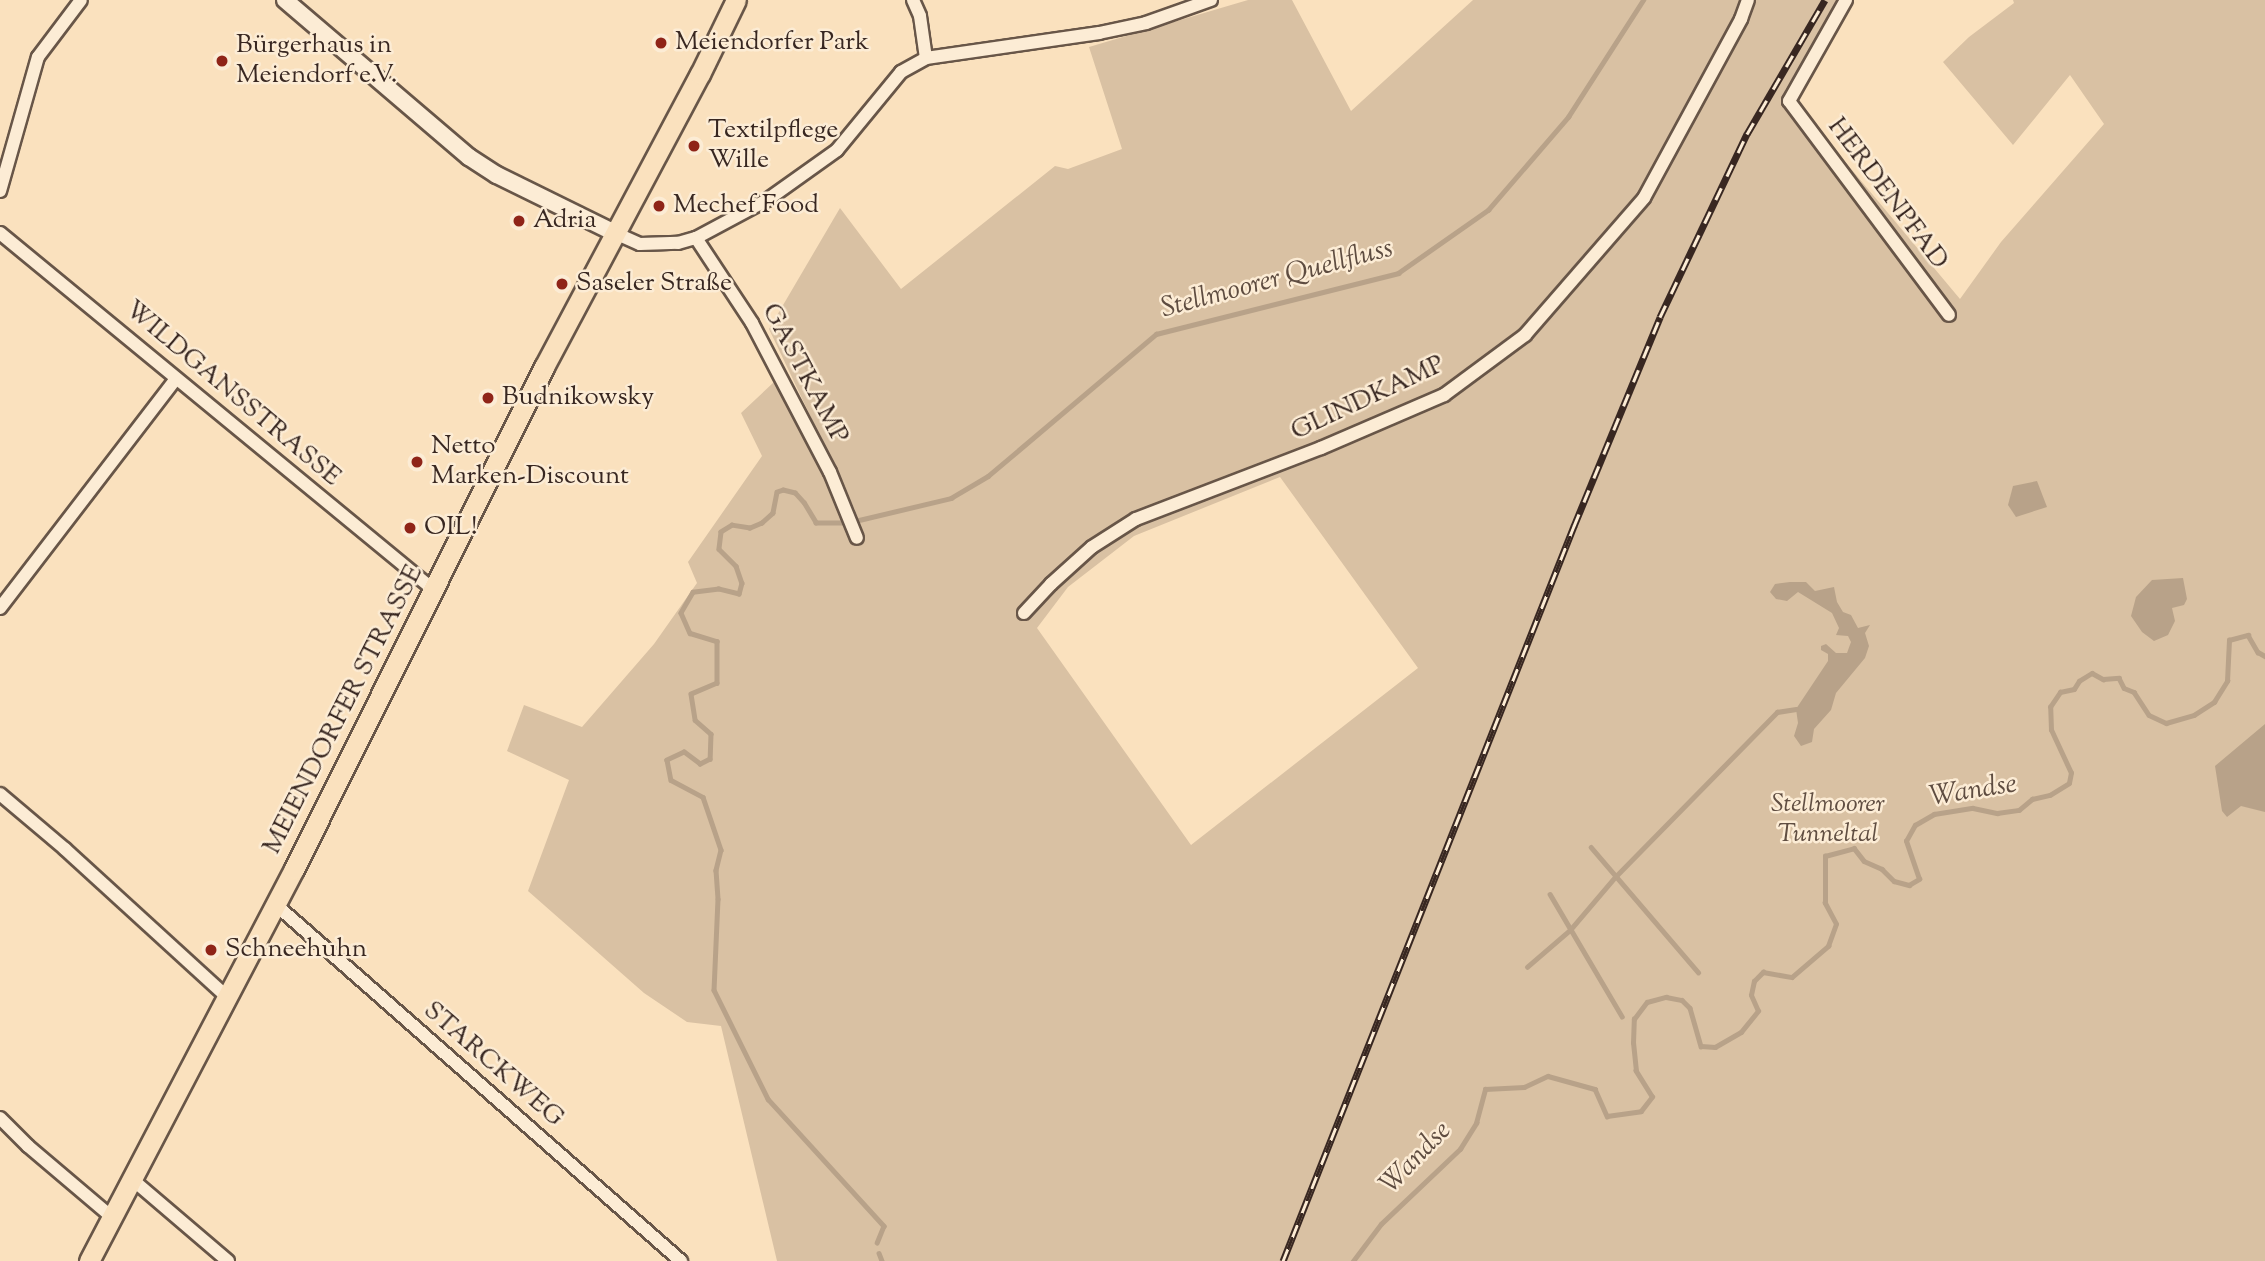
<!DOCTYPE html>
<html>
<head>
<meta charset="utf-8">
<style>
	body { margin:0 }
	#map { position:relative; width:2265px; height:1261px; overflow:hidden; background:#fae1be; font-family:"Sorts Mill Goudy",serif }
	div>[style] { position:absolute }
	.green>* { inset:0; background:#d9c1a3 }
	.water>* { inset:0; background:#b8a289 }
	.stream>* { height:4.5px; margin:-2.25px; padding:0 2.25px; transform-origin:2.25px; border-radius:2.25px; background:#b8a289 }
	.roads { filter:drop-shadow(2px 0 #685648) drop-shadow(-2px 0 #685648) drop-shadow(0 2px #685648) drop-shadow(0 -2px #685648) }
	.minor>* { height:12px; margin:-6px; padding:0 6px; transform-origin:6px; border-radius:6px; background:#fcecd5 }
	.tertiary>* { height:16px; margin:-8px; padding:0 8px; transform-origin:8px; border-radius:8px; background:#fcecd5 }
	.primary>* { height:19px; margin:-9.5px; padding:0 9.5px; transform-origin:9.5px; border-radius:9.5px; background:#fae1be }
	.rail>* { height:7px; margin-top:-3.5px; transform-origin:0; background:repeating-linear-gradient(90deg,#fcecd5 0 13px,#382721 0 26px); box-sizing:border-box; border-block:2px solid #382721 }
	.dots>* { width:19px; height:19px; translate:-50% -50%; box-sizing:border-box; border:4px solid #fcecd5; border-radius:50% }
	span { translate:-50% -50%; white-space:nowrap; text-align:center; line-height:1.15; -webkit-text-stroke:5px #fcecd5; paint-order:stroke }
	.poi-label { font-size:26px; color:#382721 }
	.left { translate:0 -50%; text-align:left }
	.street-label { font-size:26px; color:#382721 }
	.park-label { font-size:26px; color:#604e42; font-style:italic }
	.water-label { font-size:28px; color:#5e4c40; font-style:italic }
</style>
</head>
<body>
<div id="map">
	<div class="green">
		<i style="clip-path:polygon(evenodd,1248px 0,1292px 0,1351px 111px,1473px 0,1841px 0,1785px 90px,1960px 299px,2001px 242px,2104px 124px,2070px 75px,2013px 145px,1943px 62px,1969px 37px,2014px 3px,2013px 0,2265px 0,2265px 1261px,777px 1261px,721px 1026px,687px 1022px,644px 993px,528px 891px,569px 780px,507px 751px,524px 705px,582px 727px,654px 644px,697px 583px,688px 562px,762px 456px,741px 413px,774px 382px,824px 474px,844px 519px,855px 510px,769px 329px,840px 208px,901px 289px,1055px 166px,1068px 169px,1122px 149px,1089px 47px,1248px 0,1280px 477px,1418px 668px,1191px 845px,1037px 628px,1068px 587px,1134px 536px,1280px 477px)"></i>
	</div>
	<div class="water">
		<i style="clip-path:polygon(2037px 481px,2047px 507px,2016px 517px,2008px 505px,2013px 486px)"></i>
		<i style="clip-path:polygon(2183px 578px,2187px 599px,2184px 605px,2172px 608px,2175px 621px,2168px 635px,2154px 641px,2142px 632px,2131px 616px,2136px 597px,2152px 580px)"></i>
		<i style="clip-path:polygon(1790px 582px,1806px 582px,1815px 591px,1834px 587px,1837px 602px,1843px 612px,1851px 615px,1858px 628px,1870px 625px,1865px 633px,1869px 646px,1865px 658px,1836px 693px,1831px 710px,1814px 729px,1812px 742px,1801px 746px,1794px 736px,1798px 723px,1796px 709px,1828px 661px,1828px 654px,1821px 650px,1821px 646px,1826px 644px,1836px 653px,1847px 653px,1851px 642px,1848px 636px,1836px 635px,1839px 628px,1832px 613px,1798px 592px,1787px 601px,1776px 599px,1770px 592px,1775px 584px)"></i>
		<i style="clip-path:polygon(2265px 724px,2265px 812px,2241px 806px,2227px 817px,2222px 811px,2215px 766px)"></i>
	</div>
	<div class="stream">
		<i style="left:859px;top:520px;width:95px;rotate:-13.4deg"></i>
		<i style="left:951px;top:498px;width:43px;rotate:-30.7deg"></i>
		<i style="left:988px;top:476px;width:220px;rotate:-40.2deg"></i>
		<i style="left:1156px;top:334px;width:250px;rotate:-14.1deg"></i>
		<i style="left:1398px;top:273px;width:110px;rotate:-35deg"></i>
		<i style="left:1488px;top:210px;width:123px;rotate:-49.3deg"></i>
		<i style="left:1568px;top:117px;width:139px;rotate:-57.3deg"></i>
		<i style="left:842px;top:523px;width:26px;rotate:180deg"></i>
		<i style="left:816px;top:523px;width:23px;rotate:-121deg"></i>
		<i style="left:804px;top:503px;width:13px;rotate:-132deg"></i>
		<i style="left:795px;top:493px;width:12px;rotate:-166deg"></i>
		<i style="left:783px;top:490px;width:6px;rotate:162deg"></i>
		<i style="left:777px;top:492px;width:21px;rotate:101deg"></i>
		<i style="left:773px;top:513px;width:15px;rotate:138deg"></i>
		<i style="left:762px;top:523px;width:13px;rotate:157deg"></i>
		<i style="left:750px;top:528px;width:18px;rotate:-171deg"></i>
		<i style="left:732px;top:525px;width:13px;rotate:148deg"></i>
		<i style="left:721px;top:532px;width:17px;rotate:97deg"></i>
		<i style="left:719px;top:549px;width:24px;rotate:45deg"></i>
		<i style="left:736px;top:566px;width:18px;rotate:71deg"></i>
		<i style="left:742px;top:583px;width:11px;rotate:105deg"></i>
		<i style="left:739px;top:594px;width:21px;rotate:-166deg"></i>
		<i style="left:719px;top:589px;width:26px;rotate:173deg"></i>
		<i style="left:693px;top:592px;width:24px;rotate:120deg"></i>
		<i style="left:681px;top:613px;width:22px;rotate:66deg"></i>
		<i style="left:690px;top:633px;width:28px;rotate:17deg"></i>
		<i style="left:717px;top:641px;width:42px;rotate:90deg"></i>
		<i style="left:717px;top:683px;width:28px;rotate:157deg"></i>
		<i style="left:691px;top:694px;width:26px;rotate:81deg"></i>
		<i style="left:695px;top:720px;width:21px;rotate:41deg"></i>
		<i style="left:711px;top:734px;width:25px;rotate:92deg"></i>
		<i style="left:710px;top:759px;width:11px;rotate:153deg"></i>
		<i style="left:700px;top:764px;width:20px;rotate:-143deg"></i>
		<i style="left:684px;top:752px;width:19px;rotate:155deg"></i>
		<i style="left:667px;top:760px;width:20px;rotate:79deg"></i>
		<i style="left:671px;top:780px;width:36px;rotate:28deg"></i>
		<i style="left:703px;top:797px;width:56px;rotate:71.2deg"></i>
		<i style="left:721px;top:850px;width:21px;rotate:104deg"></i>
		<i style="left:716px;top:870px;width:29px;rotate:86deg"></i>
		<i style="left:718px;top:899px;width:91px;rotate:92.5deg"></i>
		<i style="left:714px;top:990px;width:122px;rotate:63.6deg"></i>
		<i style="left:768px;top:1099px;width:172px;rotate:47.6deg"></i>
		<i style="left:884px;top:1226px;width:18px;rotate:112deg"></i>
		<i style="left:1591px;top:847px;width:165px;rotate:49.4deg"></i>
		<i style="left:1550px;top:894px;width:142px;rotate:59.5deg"></i>
		<i style="left:1527px;top:967px;width:57px;rotate:-40.7deg"></i>
		<i style="left:1570px;top:930px;width:71px;rotate:-49.6deg"></i>
		<i style="left:1616px;top:876px;width:230px;rotate:-45.5deg"></i>
		<i style="left:1777px;top:712px;width:19px;rotate:-9deg"></i>
		<i style="left:879px;top:1253px;width:9px;rotate:69deg"></i>
		<i style="left:1353px;top:1261px;width:46px;rotate:-52.9deg"></i>
		<i style="left:1381px;top:1224px;width:109px;rotate:-43.5deg"></i>
		<i style="left:1460px;top:1149px;width:31px;rotate:-58deg"></i>
		<i style="left:1476px;top:1123px;width:35px;rotate:-75deg"></i>
		<i style="left:1485px;top:1089px;width:39px;rotate:-3deg"></i>
		<i style="left:1524px;top:1087px;width:26px;rotate:-25deg"></i>
		<i style="left:1548px;top:1076px;width:49px;rotate:15.5deg"></i>
		<i style="left:1595px;top:1089px;width:30px;rotate:66deg"></i>
		<i style="left:1607px;top:1116px;width:34px;rotate:-8deg"></i>
		<i style="left:1641px;top:1111px;width:18px;rotate:-52deg"></i>
		<i style="left:1652px;top:1097px;width:31px;rotate:-122deg"></i>
		<i style="left:1636px;top:1071px;width:28px;rotate:-96deg"></i>
		<i style="left:1633px;top:1043px;width:24px;rotate:-88deg"></i>
		<i style="left:1634px;top:1019px;width:21px;rotate:-53deg"></i>
		<i style="left:1647px;top:1002px;width:20px;rotate:-15deg"></i>
		<i style="left:1666px;top:997px;width:16px;rotate:11deg"></i>
		<i style="left:1682px;top:1000px;width:11px;rotate:45deg"></i>
		<i style="left:1690px;top:1008px;width:40px;rotate:74deg"></i>
		<i style="left:1701px;top:1046px;width:14px;rotate:4deg"></i>
		<i style="left:1715px;top:1047px;width:30px;rotate:-30deg"></i>
		<i style="left:1741px;top:1032px;width:27px;rotate:-51deg"></i>
		<i style="left:1758px;top:1011px;width:17px;rotate:-114deg"></i>
		<i style="left:1751px;top:995px;width:14px;rotate:-78deg"></i>
		<i style="left:1754px;top:981px;width:13px;rotate:-45deg"></i>
		<i style="left:1763px;top:972px;width:29px;rotate:10deg"></i>
		<i style="left:1792px;top:977px;width:48px;rotate:-40.7deg"></i>
		<i style="left:1828px;top:946px;width:23px;rotate:-70deg"></i>
		<i style="left:1836px;top:924px;width:24px;rotate:-118deg"></i>
		<i style="left:1825px;top:903px;width:47px;rotate:-90deg"></i>
		<i style="left:1825px;top:856px;width:30px;rotate:-15deg"></i>
		<i style="left:1854px;top:848px;width:16px;rotate:52deg"></i>
		<i style="left:1864px;top:861px;width:20px;rotate:24deg"></i>
		<i style="left:1882px;top:869px;width:17px;rotate:45deg"></i>
		<i style="left:1894px;top:881px;width:16px;rotate:15deg"></i>
		<i style="left:1909px;top:885px;width:12px;rotate:-31deg"></i>
		<i style="left:1919px;top:879px;width:40px;rotate:-108.9deg"></i>
		<i style="left:1906px;top:841px;width:18px;rotate:-61deg"></i>
		<i style="left:1915px;top:825px;width:22px;rotate:-30deg"></i>
		<i style="left:1934px;top:814px;width:39px;rotate:-9deg"></i>
		<i style="left:1973px;top:808px;width:25px;rotate:12deg"></i>
		<i style="left:1997px;top:813px;width:22px;rotate:-8deg"></i>
		<i style="left:2019px;top:810px;width:17px;rotate:-40deg"></i>
		<i style="left:2032px;top:799px;width:18px;rotate:-13deg"></i>
		<i style="left:2050px;top:795px;width:22px;rotate:-32deg"></i>
		<i style="left:2069px;top:783px;width:10px;rotate:-79deg"></i>
		<i style="left:2071px;top:773px;width:47px;rotate:-114.9deg"></i>
		<i style="left:2051px;top:730px;width:23px;rotate:-92deg"></i>
		<i style="left:2050px;top:707px;width:18px;rotate:-56deg"></i>
		<i style="left:2060px;top:692px;width:14px;rotate:-12deg"></i>
		<i style="left:2074px;top:689px;width:9px;rotate:-58deg"></i>
		<i style="left:2079px;top:681px;width:15px;rotate:-32deg"></i>
		<i style="left:2092px;top:673px;width:13px;rotate:29deg"></i>
		<i style="left:2103px;top:679px;width:16px;rotate:-4deg"></i>
		<i style="left:2119px;top:678px;width:11px;rotate:63deg"></i>
		<i style="left:2124px;top:688px;width:11px;rotate:22deg"></i>
		<i style="left:2134px;top:692px;width:27px;rotate:57deg"></i>
		<i style="left:2149px;top:715px;width:19px;rotate:25deg"></i>
		<i style="left:2166px;top:723px;width:29px;rotate:-16deg"></i>
		<i style="left:2194px;top:715px;width:24px;rotate:-33deg"></i>
		<i style="left:2214px;top:702px;width:25px;rotate:-58deg"></i>
		<i style="left:2227px;top:681px;width:41px;rotate:-87.2deg"></i>
		<i style="left:2229px;top:640px;width:20px;rotate:-15deg"></i>
		<i style="left:2248px;top:635px;width:20px;rotate:60deg"></i>
		<i style="left:2258px;top:652px;width:8px;rotate:30deg"></i>
	</div>
	<div class="roads">
		<div class="minor">
			<i style="left:913px;top:0;width:17px;rotate:66deg"></i>
			<i style="left:920px;top:16px;width:42px;rotate:81.9deg"></i>
			<i style="left:1846px;top:0;width:116px;rotate:119.4deg"></i>
			<i style="left:1789px;top:101px;width:267px;rotate:53.2deg"></i>
			<i style="left:0;top:191px;width:139px;rotate:-74.2deg"></i>
			<i style="left:38px;top:57px;width:71px;rotate:-53deg"></i>
			<i style="left:0;top:233px;width:562px;rotate:39.44deg"></i>
			<i style="left:615px;top:233px;width:27px;rotate:24deg"></i>
			<i style="left:640px;top:244px;width:38px;rotate:-2deg"></i>
			<i style="left:678px;top:243px;width:19px;rotate:-16deg"></i>
			<i style="left:696px;top:238px;width:81px;rotate:-28.2deg"></i>
			<i style="left:767px;top:200px;width:86px;rotate:-35.5deg"></i>
			<i style="left:837px;top:150px;width:101px;rotate:-50.6deg"></i>
			<i style="left:901px;top:72px;width:29px;rotate:-29deg"></i>
			<i style="left:926px;top:58px;width:175px;rotate:-8.2deg"></i>
			<i style="left:1099px;top:33px;width:48px;rotate:-12deg"></i>
			<i style="left:1146px;top:23px;width:69px;rotate:-19.5deg"></i>
			<i style="left:696px;top:238px;width:102px;rotate:56.6deg"></i>
			<i style="left:752px;top:323px;width:168px;rotate:62.4deg"></i>
			<i style="left:830px;top:472px;width:71px;rotate:67.8deg"></i>
			<i style="left:0;top:608px;width:287px;rotate:-52.5deg"></i>
			<i style="left:1024px;top:613px;width:40px;rotate:-47deg"></i>
			<i style="left:1051px;top:584px;width:55px;rotate:-42.1deg"></i>
			<i style="left:1092px;top:547px;width:52px;rotate:-32.5deg"></i>
			<i style="left:1136px;top:519px;width:198px;rotate:-21deg"></i>
			<i style="left:1321px;top:448px;width:134px;rotate:-23.3deg"></i>
			<i style="left:1444px;top:395px;width:101px;rotate:-36.5deg"></i>
			<i style="left:1525px;top:335px;width:181px;rotate:-49deg"></i>
			<i style="left:1644px;top:198px;width:204px;rotate:-61.5deg"></i>
			<i style="left:1741px;top:19px;width:20px;rotate:-70deg"></i>
			<i style="left:0;top:794px;width:85px;rotate:40.2deg"></i>
			<i style="left:65px;top:849px;width:219px;rotate:42.4deg"></i>
			<i style="left:275px;top:904px;width:541px;rotate:41.33deg"></i>
			<i style="left:0;top:1118px;width:40px;rotate:45deg"></i>
			<i style="left:28px;top:1146px;width:111px;rotate:40.3deg"></i>
			<i style="left:133px;top:1180px;width:125px;rotate:40.5deg"></i>
		</div>
		<div class="tertiary">
			<i style="left:285px;top:0;width:242px;rotate:40.5deg"></i>
			<i style="left:469px;top:157px;width:33px;rotate:33deg"></i>
			<i style="left:497px;top:175px;width:131px;rotate:26.2deg"></i>
		</div>
		<div class="primary">
			<i style="left:89px;top:1261px;width:442px;rotate:-62.4deg"></i>
			<i style="left:294px;top:869px;width:561px;rotate:-63.53deg"></i>
			<i style="left:544px;top:367px;width:332px;rotate:-62deg"></i>
			<i style="left:700px;top:74px;width:82px;rotate:-64.1deg"></i>
		</div>
	</div>
	<div class="rail">
		<i style="left:1283px;top:1261px;width:791px;rotate:-68.4deg"></i>
		<i style="left:1574px;top:526px;width:226px;rotate:-67.6deg"></i>
		<i style="left:1660px;top:317px;width:203px;rotate:-64.6deg"></i>
		<i style="left:1747px;top:134px;width:155px;rotate:-59.8deg"></i>
	</div>
	<div class="dots">
		<i style="left:661px;top:43px;background:#8f2418"></i>
		<i style="left:222px;top:61px;background:#8f2418"></i>
		<i style="left:694px;top:146px;background:#8f2418"></i>
		<i style="left:659px;top:206px;background:#8f2418"></i>
		<i style="left:519px;top:221px;background:#8f2418"></i>
		<i style="left:562px;top:284px;background:#8f2418"></i>
		<i style="left:488px;top:398px;background:#8f2418"></i>
		<i style="left:417px;top:462px;background:#8f2418"></i>
		<i style="left:410px;top:528px;background:#8f2418"></i>
		<i style="left:211px;top:950px;background:#8f2418"></i>
	</div>
	<div class="poi-label">
		<span class="left" style="left:675px;top:43px">Meiendorfer Park</span>
		<span class="left" style="left:236px;top:61px">Bürgerhaus in<br>Meiendorf e.V.</span>
		<span class="left" style="left:708px;top:146px">Textilpflege<br>Wille</span>
		<span class="left" style="left:673px;top:206px">Mechef Food</span>
		<span class="left" style="left:533px;top:221px">Adria</span>
		<span class="left" style="left:576px;top:284px">Saseler Straße</span>
		<span class="left" style="left:502px;top:398px">Budnikowsky</span>
		<span class="left" style="left:431px;top:462px">Netto<br>Marken-Discount</span>
		<span class="left" style="left:424px;top:528px">OIL!</span>
		<span class="left" style="left:225px;top:950px">Schneehuhn</span>
	</div>
	<div class="street-label">
		<span style="left:1887px;top:194px;rotate:53deg">HERDENPFAD</span>
		<span style="left:804px;top:374px;rotate:62deg">GASTKAMP</span>
		<span style="left:232px;top:394px;rotate:40deg">WILDGANSSTRASSE</span>
		<span style="left:1368px;top:399px;rotate:-25deg">GLINDKAMP</span>
		<span style="left:344px;top:710px;rotate:-63deg">MEIENDORFER STRASSE</span>
		<span style="left:493px;top:1065px;rotate:41deg">STARCKWEG</span>
	</div>
	<div class="park-label">
		<span style="left:1828px;top:820px">Stellmoorer<br>Tunneltal</span>
	</div>
	<div class="water-label">
		<span style="left:1277px;top:279px;rotate:-15deg">Stellmoorer Quellfluss</span>
		<span style="left:1973px;top:791px;rotate:-9deg">Wandse</span>
		<span style="left:1416px;top:1158px;rotate:-46deg">Wandse</span>
	</div>
</div>
</body>
</html>
